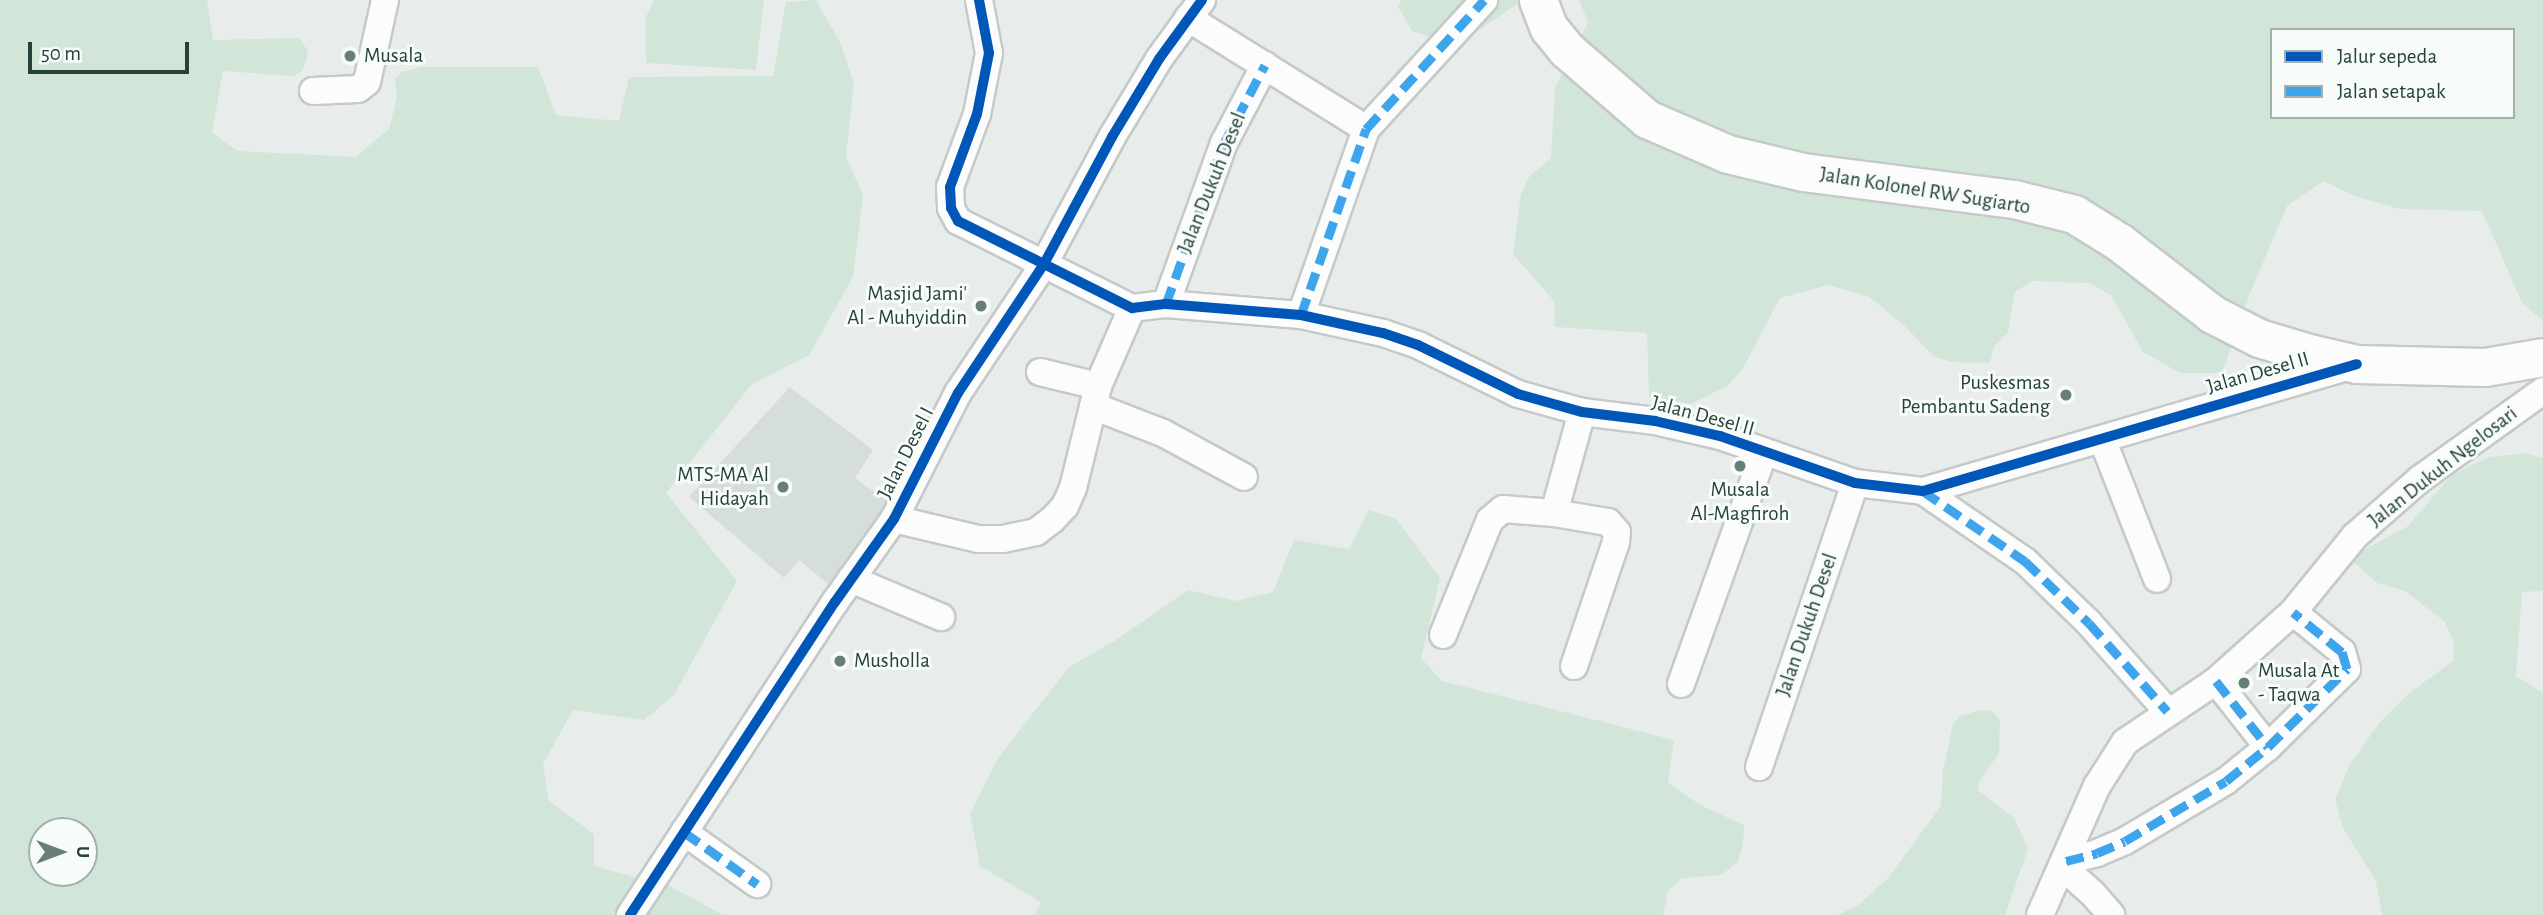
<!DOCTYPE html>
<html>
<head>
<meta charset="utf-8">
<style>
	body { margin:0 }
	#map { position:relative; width:2543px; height:915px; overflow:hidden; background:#e8edeb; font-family:"Alegreya Sans",sans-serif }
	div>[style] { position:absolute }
	.built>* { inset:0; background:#d6dedb }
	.green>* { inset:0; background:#d1e6d8 }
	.roads { filter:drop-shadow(2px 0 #c5cac8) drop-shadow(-2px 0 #c5cac8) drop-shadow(0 2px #c5cac8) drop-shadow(0 -2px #c5cac8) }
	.street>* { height:26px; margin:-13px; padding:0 13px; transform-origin:13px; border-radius:13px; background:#fcfcfc }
	.secondary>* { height:37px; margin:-18.5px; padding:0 18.5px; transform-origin:18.5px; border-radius:18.5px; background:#fcfcfc }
	.quiet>* { height:9px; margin-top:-4.5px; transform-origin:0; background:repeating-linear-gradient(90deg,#3ea4ec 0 18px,transparent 0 27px) }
	.cycleway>* { height:10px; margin:-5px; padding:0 5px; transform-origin:5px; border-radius:5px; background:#0057b8 }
	.dots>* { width:19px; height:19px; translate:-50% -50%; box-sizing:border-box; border:4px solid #f7fbf9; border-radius:50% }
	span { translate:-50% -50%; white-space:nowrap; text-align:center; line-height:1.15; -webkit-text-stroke:6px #f7fbf9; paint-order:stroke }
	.poi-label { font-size:21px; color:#24423a }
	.left { translate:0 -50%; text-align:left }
	.right { translate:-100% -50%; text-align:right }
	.street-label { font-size:21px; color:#24423a }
	.legend { position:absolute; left:2270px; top:28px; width:245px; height:91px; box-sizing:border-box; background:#f7fbf9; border:2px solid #a3b1ad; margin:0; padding:9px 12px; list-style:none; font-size:21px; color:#24423a }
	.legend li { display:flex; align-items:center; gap:14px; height:35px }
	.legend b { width:35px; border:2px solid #a3b1ad }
	.north { position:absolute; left:28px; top:817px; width:70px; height:70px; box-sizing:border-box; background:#f7fbf9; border:2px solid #a3b1ad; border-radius:50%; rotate:90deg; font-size:19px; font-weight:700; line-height:28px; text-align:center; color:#24423a }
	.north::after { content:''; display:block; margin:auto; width:24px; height:32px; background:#697e78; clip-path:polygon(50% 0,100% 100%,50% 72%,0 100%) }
	.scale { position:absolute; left:28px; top:42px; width:161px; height:32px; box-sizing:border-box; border:4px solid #24423a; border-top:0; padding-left:9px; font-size:21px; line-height:24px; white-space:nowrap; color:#24423a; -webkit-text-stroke:5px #f7fbf9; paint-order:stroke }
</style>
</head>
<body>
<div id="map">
	<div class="built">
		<i style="clip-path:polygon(790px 387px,873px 450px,855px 478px,894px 506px,833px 588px,799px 560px,784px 578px,689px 497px)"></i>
	</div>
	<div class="green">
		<i style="clip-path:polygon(evenodd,0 0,207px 0,213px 40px,300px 38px,308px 52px,306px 61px,302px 71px,294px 76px,223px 71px,212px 133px,238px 151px,355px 157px,389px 129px,397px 97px,395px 79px,402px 72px,421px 67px,538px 67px,556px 115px,619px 121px,629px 77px,773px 76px,786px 2px,816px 0,840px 42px,854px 83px,846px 156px,863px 196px,853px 277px,809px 355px,752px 384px,666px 493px,737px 581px,674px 695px,644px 720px,573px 710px,543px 764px,549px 801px,594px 834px,594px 866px,672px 887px,723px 915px,0 915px,0 0,42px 831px,84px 831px,84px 873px,42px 873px,42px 831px)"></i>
		<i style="clip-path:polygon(654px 0,764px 0,756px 70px,646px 63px,645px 19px)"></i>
		<i style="clip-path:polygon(1401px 0,1523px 0,1457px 45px,1412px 31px,1398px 7px)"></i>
		<i style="clip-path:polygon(evenodd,1579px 0,2543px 0,2543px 321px,2522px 303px,2482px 211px,2400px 209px,2354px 196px,2324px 181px,2287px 206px,2251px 291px,2222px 373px,2180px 373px,2143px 352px,2111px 295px,2089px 283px,2032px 281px,2015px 292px,2008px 333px,1994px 346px,1990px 363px,1951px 362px,1933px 356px,1905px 326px,1868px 296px,1828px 285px,1780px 298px,1742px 370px,1727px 386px,1691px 404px,1649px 397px,1647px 333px,1555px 327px,1554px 301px,1513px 254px,1521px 194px,1529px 177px,1551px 158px,1555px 88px,1588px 22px,1579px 0,2272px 30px,2513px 30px,2513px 117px,2272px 117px,2272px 30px)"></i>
		<i style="clip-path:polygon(2526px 453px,2543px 458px,2543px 591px,2522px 592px,2516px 676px,2543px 693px,2543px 915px,2382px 915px,2376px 881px,2344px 830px,2335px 800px,2350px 764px,2380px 722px,2408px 694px,2454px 660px,2453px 640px,2445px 622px,2405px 591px,2377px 583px,2354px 562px,2363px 550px,2407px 527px,2452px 475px,2489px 457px)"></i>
		<i style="clip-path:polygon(1369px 510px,1396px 519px,1440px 578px,1421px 658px,1442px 681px,1674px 740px,1668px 782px,1700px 805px,1744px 825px,1743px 845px,1737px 863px,1721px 875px,1682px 878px,1668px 891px,1663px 915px,1035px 915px,1041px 902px,980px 866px,970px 814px,998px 758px,1069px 667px,1116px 640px,1188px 590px,1235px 601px,1273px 592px,1294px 540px,1349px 549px)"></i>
		<i style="clip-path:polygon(1981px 710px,1992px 711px,2000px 720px,1999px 753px,1980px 780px,1978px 790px,2015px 819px,2028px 849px,2005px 915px,1838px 915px,1858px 905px,1888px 878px,1941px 806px,1943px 770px,1953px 724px,1960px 716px)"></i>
	</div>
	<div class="roads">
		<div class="street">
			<i style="left:979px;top:0;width:54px;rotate:79.3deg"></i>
			<i style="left:989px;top:53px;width:62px;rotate:101.1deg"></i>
			<i style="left:977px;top:114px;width:78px;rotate:110.3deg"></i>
			<i style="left:950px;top:187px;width:21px;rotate:87deg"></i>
			<i style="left:951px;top:208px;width:15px;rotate:62deg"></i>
			<i style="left:958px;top:221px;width:195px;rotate:26.6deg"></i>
			<i style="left:1132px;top:308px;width:34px;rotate:-7deg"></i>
			<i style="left:1166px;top:304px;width:135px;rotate:4.7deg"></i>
			<i style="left:1301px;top:315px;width:84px;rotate:12.4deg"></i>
			<i style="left:1383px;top:333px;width:37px;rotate:19deg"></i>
			<i style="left:1418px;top:345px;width:111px;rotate:26.1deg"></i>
			<i style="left:1518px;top:394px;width:66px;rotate:15.7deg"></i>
			<i style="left:1582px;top:412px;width:74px;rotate:7deg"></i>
			<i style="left:1655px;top:421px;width:67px;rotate:13deg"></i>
			<i style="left:1720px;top:436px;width:143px;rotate:19.2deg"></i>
			<i style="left:1855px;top:483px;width:68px;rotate:6.7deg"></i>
			<i style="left:1923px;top:491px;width:450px;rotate:-16.3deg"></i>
			<i style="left:1188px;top:18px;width:210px;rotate:31.9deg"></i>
			<i style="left:313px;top:91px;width:45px;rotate:-2.5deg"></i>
			<i style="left:358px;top:89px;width:11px;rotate:-38deg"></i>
			<i style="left:367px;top:82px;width:84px;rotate:-77.6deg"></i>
			<i style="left:1166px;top:304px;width:171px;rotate:-70.2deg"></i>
			<i style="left:1224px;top:143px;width:88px;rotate:-62.3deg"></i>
			<i style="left:1301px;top:315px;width:197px;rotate:-70.7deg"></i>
			<i style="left:1366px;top:129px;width:175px;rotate:-47.5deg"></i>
			<i style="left:1040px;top:372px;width:60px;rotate:13.6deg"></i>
			<i style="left:1093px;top:406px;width:75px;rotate:21.1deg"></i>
			<i style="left:1163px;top:433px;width:92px;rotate:28.5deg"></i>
			<i style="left:2103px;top:441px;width:148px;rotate:68.6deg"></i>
			<i style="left:1923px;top:491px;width:124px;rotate:34.5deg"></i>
			<i style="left:2025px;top:561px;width:89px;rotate:44.1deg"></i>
			<i style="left:2089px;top:623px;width:118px;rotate:48.4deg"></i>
			<i style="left:1554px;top:513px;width:55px;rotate:9.5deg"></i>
			<i style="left:1608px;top:522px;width:13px;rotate:48deg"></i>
			<i style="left:1617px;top:532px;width:10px;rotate:96deg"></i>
			<i style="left:1616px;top:542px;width:131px;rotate:108.7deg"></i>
			<i style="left:894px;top:519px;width:86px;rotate:13.4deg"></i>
			<i style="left:978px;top:539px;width:25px"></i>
			<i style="left:1003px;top:539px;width:34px;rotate:-12deg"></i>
			<i style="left:1036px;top:532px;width:20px;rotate:-37deg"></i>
			<i style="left:1052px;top:520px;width:19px;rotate:-47deg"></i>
			<i style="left:1065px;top:506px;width:20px;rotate:-66deg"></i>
			<i style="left:1073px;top:488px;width:105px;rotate:-76.2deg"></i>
			<i style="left:1098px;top:386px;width:85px;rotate:-66.4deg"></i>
			<i style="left:851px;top:579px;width:98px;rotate:22.9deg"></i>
			<i style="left:1443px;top:635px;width:124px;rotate:-67.8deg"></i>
			<i style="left:1490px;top:520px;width:17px;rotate:-40deg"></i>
			<i style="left:1503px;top:509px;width:51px;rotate:4.5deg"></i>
			<i style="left:1554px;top:513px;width:105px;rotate:-74.5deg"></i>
			<i style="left:2216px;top:681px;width:84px;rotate:51.8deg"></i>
			<i style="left:1681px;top:684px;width:246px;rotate:-70.3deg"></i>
			<i style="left:1759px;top:767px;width:300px;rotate:-71.3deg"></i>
			<i style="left:684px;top:832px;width:90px;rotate:35.5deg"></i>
			<i style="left:2066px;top:861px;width:32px;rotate:-14deg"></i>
			<i style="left:2097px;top:853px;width:30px;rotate:-23deg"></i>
			<i style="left:2125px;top:841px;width:117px;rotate:-30.7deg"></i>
			<i style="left:2226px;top:781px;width:54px;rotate:-39deg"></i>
			<i style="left:2268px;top:747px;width:111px;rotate:-44.6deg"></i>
			<i style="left:2347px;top:669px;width:18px;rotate:-106deg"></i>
			<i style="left:2342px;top:652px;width:63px;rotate:-140.8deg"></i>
			<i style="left:2063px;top:867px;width:40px;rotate:42deg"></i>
			<i style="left:2093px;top:894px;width:28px;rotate:49deg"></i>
			<i style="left:630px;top:915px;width:374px;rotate:-56.8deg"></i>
			<i style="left:835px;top:602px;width:102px;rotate:-54.6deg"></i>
			<i style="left:894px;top:519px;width:141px;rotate:-63.1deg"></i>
			<i style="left:958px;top:393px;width:155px;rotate:-56.3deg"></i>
			<i style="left:1044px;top:264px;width:144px;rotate:-61.8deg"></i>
			<i style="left:1112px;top:137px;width:91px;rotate:-58.9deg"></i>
			<i style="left:1159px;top:59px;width:73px;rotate:-53.9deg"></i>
			<i style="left:2040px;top:915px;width:141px;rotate:-66.2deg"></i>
			<i style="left:2097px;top:786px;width:52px;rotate:-57.5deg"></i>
			<i style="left:2125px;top:742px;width:110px;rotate:-33.8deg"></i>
			<i style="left:2216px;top:681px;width:103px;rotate:-41.9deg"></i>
			<i style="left:2293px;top:612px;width:98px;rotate:-50.8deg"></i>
			<i style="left:2355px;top:536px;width:86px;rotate:-41.2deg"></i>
			<i style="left:2420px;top:479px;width:151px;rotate:-35.6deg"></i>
		</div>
		<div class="secondary">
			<i style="left:1538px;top:0;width:30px;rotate:69deg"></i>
			<i style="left:1549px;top:28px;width:28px;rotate:51deg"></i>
			<i style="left:1567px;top:50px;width:106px;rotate:40.8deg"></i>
			<i style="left:1647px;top:119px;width:88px;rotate:23.4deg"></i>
			<i style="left:1728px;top:154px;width:77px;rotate:13.5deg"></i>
			<i style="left:1803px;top:172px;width:213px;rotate:7.3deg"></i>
			<i style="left:2014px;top:199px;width:62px;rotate:14deg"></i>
			<i style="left:2074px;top:214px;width:53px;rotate:31.9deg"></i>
			<i style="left:2119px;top:242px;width:118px;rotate:37.7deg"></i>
			<i style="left:2212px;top:314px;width:53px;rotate:27.1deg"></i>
			<i style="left:2259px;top:338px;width:52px;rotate:16.7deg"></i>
			<i style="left:2309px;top:353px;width:49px;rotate:12.9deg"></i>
			<i style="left:2357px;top:364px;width:128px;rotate:1.3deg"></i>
			<i style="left:2485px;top:367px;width:59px;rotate:-9.8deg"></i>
		</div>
	</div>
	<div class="quiet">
		<i style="left:1166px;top:304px;width:171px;rotate:-70.2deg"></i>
		<i style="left:1224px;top:143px;width:88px;rotate:-62.3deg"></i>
		<i style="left:1301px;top:315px;width:197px;rotate:-70.7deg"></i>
		<i style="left:1366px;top:129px;width:175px;rotate:-47.5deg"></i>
		<i style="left:1923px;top:491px;width:124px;rotate:34.5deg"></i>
		<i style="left:2025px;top:561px;width:89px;rotate:44.1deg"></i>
		<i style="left:2089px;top:623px;width:118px;rotate:48.4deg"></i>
		<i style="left:2216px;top:681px;width:84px;rotate:51.8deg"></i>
		<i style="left:684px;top:832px;width:90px;rotate:35.5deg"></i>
		<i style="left:2066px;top:861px;width:32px;rotate:-14deg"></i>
		<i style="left:2097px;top:853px;width:30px;rotate:-23deg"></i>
		<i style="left:2125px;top:841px;width:117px;rotate:-30.7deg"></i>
		<i style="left:2226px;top:781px;width:54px;rotate:-39deg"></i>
		<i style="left:2268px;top:747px;width:111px;rotate:-44.6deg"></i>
		<i style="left:2347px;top:669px;width:18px;rotate:-106deg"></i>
		<i style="left:2342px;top:652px;width:63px;rotate:-140.8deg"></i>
	</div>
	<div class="cycleway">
		<i style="left:979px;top:0;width:54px;rotate:79.3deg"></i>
		<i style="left:989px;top:53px;width:62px;rotate:101.1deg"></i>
		<i style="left:977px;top:114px;width:78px;rotate:110.3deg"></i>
		<i style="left:950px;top:187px;width:21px;rotate:87deg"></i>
		<i style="left:951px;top:208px;width:15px;rotate:62deg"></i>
		<i style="left:958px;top:221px;width:195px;rotate:26.6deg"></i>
		<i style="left:1132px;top:308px;width:34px;rotate:-7deg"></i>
		<i style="left:1166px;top:304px;width:135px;rotate:4.7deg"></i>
		<i style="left:1301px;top:315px;width:84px;rotate:12.4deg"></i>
		<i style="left:1383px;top:333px;width:37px;rotate:19deg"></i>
		<i style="left:1418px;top:345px;width:111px;rotate:26.1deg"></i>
		<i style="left:1518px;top:394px;width:66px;rotate:15.7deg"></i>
		<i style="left:1582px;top:412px;width:74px;rotate:7deg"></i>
		<i style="left:1655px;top:421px;width:67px;rotate:13deg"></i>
		<i style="left:1720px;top:436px;width:143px;rotate:19.2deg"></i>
		<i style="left:1855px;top:483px;width:68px;rotate:6.7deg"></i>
		<i style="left:1923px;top:491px;width:452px;rotate:-16.3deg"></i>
		<i style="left:630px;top:915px;width:374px;rotate:-56.8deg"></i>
		<i style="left:835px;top:602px;width:102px;rotate:-54.6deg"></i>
		<i style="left:894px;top:519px;width:141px;rotate:-63.1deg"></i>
		<i style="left:958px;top:393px;width:155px;rotate:-56.3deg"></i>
		<i style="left:1044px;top:264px;width:144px;rotate:-61.8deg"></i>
		<i style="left:1112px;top:137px;width:91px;rotate:-58.9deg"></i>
		<i style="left:1159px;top:59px;width:73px;rotate:-53.9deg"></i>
	</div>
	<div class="dots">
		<i style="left:350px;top:56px;background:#697e78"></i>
		<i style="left:981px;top:306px;background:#697e78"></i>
		<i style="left:2066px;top:395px;background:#697e78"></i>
		<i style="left:1740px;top:466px;background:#697e78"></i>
		<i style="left:783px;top:487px;background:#697e78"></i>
		<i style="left:840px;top:661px;background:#697e78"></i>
		<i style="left:2244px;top:683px;background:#697e78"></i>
	</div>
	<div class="poi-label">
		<span class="left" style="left:364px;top:56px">Musala</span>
		<span class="right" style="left:967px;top:306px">Masjid Jami'<br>Al - Muhyiddin</span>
		<span class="right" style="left:2050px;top:395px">Puskesmas<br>Pembantu Sadeng</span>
		<span class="right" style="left:769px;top:487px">MTS-MA Al<br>Hidayah</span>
		<span style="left:1740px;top:502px">Musala<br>Al-Magfiroh</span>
		<span class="left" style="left:854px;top:661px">Musholla</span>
		<span class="left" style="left:2258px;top:683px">Musala At<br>- Taqwa</span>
	</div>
	<div class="street-label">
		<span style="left:1212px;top:183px;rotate:-68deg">Jalan Dukuh Desel</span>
		<span style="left:1925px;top:191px;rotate:9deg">Jalan Kolonel RW Sugiarto</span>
		<span style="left:2258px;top:373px;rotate:-16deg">Jalan Desel II</span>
		<span style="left:1703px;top:416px;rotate:15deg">Jalan Desel II</span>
		<span style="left:906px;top:453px;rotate:-63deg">Jalan Desel I</span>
		<span style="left:2443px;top:467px;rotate:-38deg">Jalan Dukuh Ngelosari</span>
		<span style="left:1807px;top:625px;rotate:-71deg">Jalan Dukuh Desel</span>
	</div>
	<ul class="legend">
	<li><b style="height:9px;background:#0057b8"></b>Jalur sepeda</li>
	<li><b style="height:9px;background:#3ea4ec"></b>Jalan setapak</li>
	</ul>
	<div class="north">U</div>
	<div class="scale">50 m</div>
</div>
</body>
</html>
